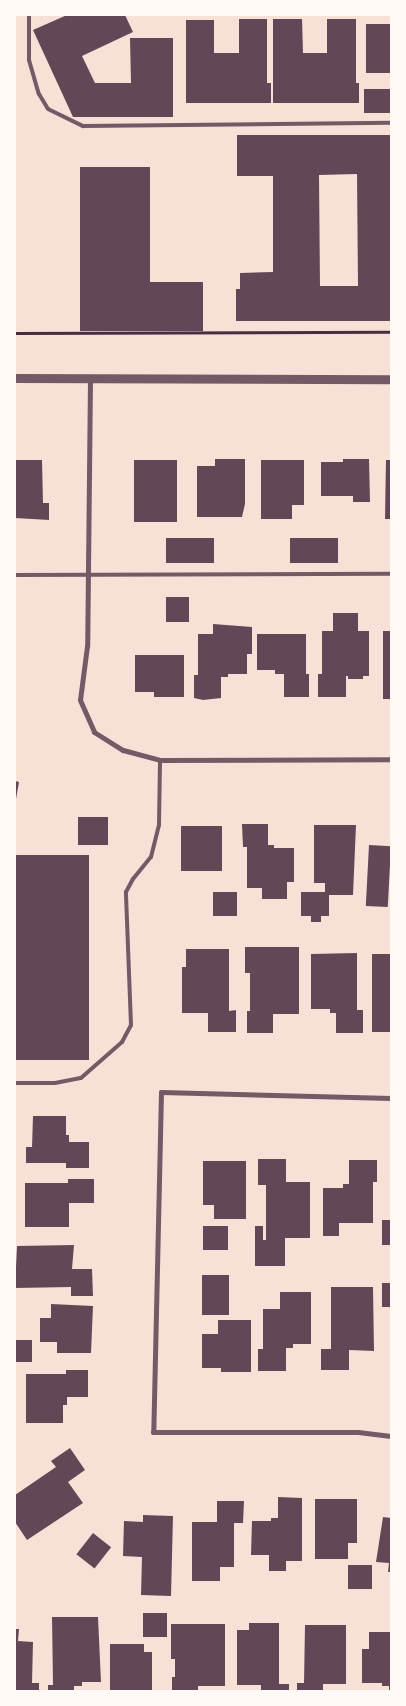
<!DOCTYPE html>
<html>
<head>
<meta charset="utf-8">
<style>
	body { margin:0 }
	#map { position:relative; width:406px; height:1706px; overflow:hidden; background:#f7e1d7; font-family:Jost,sans-serif }
	div>[style] { position:absolute }
	.building>* { inset:0; background:#644757; transform-origin:0 0 }
	.path>* { height:3px; margin:-1.5px; padding:0 1.5px; transform-origin:1.5px; border-radius:1.5px; background:#4a2c40 }
	.service>* { height:4px; margin:-2px; padding:0 2px; transform-origin:2px; border-radius:2px; background:#755966 }
	.minor>* { height:5px; margin:-2.5px; padding:0 2.5px; transform-origin:2.5px; border-radius:2.5px; background:#755966 }
	.tertiary>* { height:9px; margin:-4.5px; padding:0 4.5px; transform-origin:4.5px; border-radius:4.5px; background:#755966 }
	span { translate:-50% -50%; white-space:nowrap; text-align:center; line-height:1.15; -webkit-text-stroke:4px #fffaf5; paint-order:stroke }
	.frame { position:absolute; inset:0; border:16px solid #fffaf5; pointer-events:none }
</style>
</head>
<body>
<div id="map">
	<div class="building">
		<i style="clip-path:polygon(67px 15px,125px 15px,133px 32px,82px 56px,95px 83px,131px 83px,130px 38px,173px 38px,173px 117px,73px 117px,33px 30px)"></i>
		<i style="clip-path:polygon(239px 19px,267px 19px,267px 83px,271px 83px,271px 103px,186px 103px,186px 20px,214px 20px,214px 53px,239px 53px)"></i>
		<i style="clip-path:polygon(273px 19px,302px 19px,303px 53px,327px 53px,327px 19px,356px 19px,356px 83px,359px 83px,359px 103px,273px 103px)"></i>
		<i style="left:366px;top:24px;width:25px;height:49px"></i>
		<i style="left:364px;top:89px;width:27px;height:24px"></i>
		<i style="clip-path:polygon(evenodd,237px 135px,391px 135px,391px 321px,236px 321px,236px 289px,240px 289px,240px 273px,273px 272px,273px 176px,237px 176px,237px 135px,357px 174px,358px 286px,320px 286px,319px 175px,357px 174px)"></i>
		<i style="clip-path:polygon(80px 167px,150px 167px,150px 282px,203px 282px,203px 331px,80px 331px)"></i>
		<i style="clip-path:polygon(215px 459px,245px 459px,245px 504px,242px 517px,197px 517px,197px 466px,215px 466px)"></i>
		<i style="clip-path:polygon(343px 459px,369px 459px,370px 502px,353px 502px,353px 496px,321px 496px,321px 462px,343px 462px)"></i>
		<i style="clip-path:polygon(15px 460px,42px 460px,43px 503px,49px 503px,49px 520px,15px 518px)"></i>
		<i style="left:134px;top:460px;width:43px;height:62px"></i>
		<i style="clip-path:polygon(261px 460px,304px 460px,304px 505px,292px 505px,292px 519px,261px 519px)"></i>
		<i style="clip-path:polygon(386px 460px,391px 460px,391px 519px,385px 519px)"></i>
		<i style="left:166px;top:538px;width:48px;height:25px"></i>
		<i style="left:290px;top:538px;width:48px;height:25px"></i>
		<i style="left:166px;top:597px;width:23px;height:25px"></i>
		<i style="clip-path:polygon(333px 613px,358px 613px,358px 631px,369px 631px,369px 676px,363px 676px,363px 679px,348px 679px,348px 676px,346px 676px,346px 697px,318px 697px,318px 674px,322px 674px,322px 631px,333px 631px)"></i>
		<i style="clip-path:polygon(213px 624px,252px 627px,252px 654px,247px 654px,247px 674px,228px 674px,228px 677px,221px 677px,221px 698px,203px 700px,194px 698px,194px 675px,198px 675px,198px 634px,213px 634px)"></i>
		<i style="left:383px;top:631px;width:8px;height:68px"></i>
		<i style="clip-path:polygon(257px 634px,306px 634px,306px 674px,309px 674px,309px 697px,284px 697px,284px 674px,275px 674px,275px 670px,257px 670px)"></i>
		<i style="clip-path:polygon(135px 655px,184px 655px,184px 697px,154px 697px,154px 692px,135px 692px)"></i>
		<i style="clip-path:polygon(15px 781px,19px 782px,16px 799px,15px 799px)"></i>
		<i style="left:78px;top:817px;width:30px;height:28px"></i>
		<i style="clip-path:polygon(242px 824px,268px 824px,268px 845px,274px 845px,274px 848px,294px 848px,294px 882px,287px 882px,287px 899px,262px 899px,262px 888px,247px 888px,247px 847px,243px 847px)"></i>
		<i style="clip-path:polygon(314px 825px,356px 825px,353px 895px,329px 895px,329px 916px,321px 916px,321px 922px,311px 922px,311px 916px,301px 916px,301px 892px,325px 892px,325px 883px,314px 883px)"></i>
		<i style="left:181px;top:826px;width:41px;height:45px"></i>
		<i style="left:369px;top:845px;width:22px;height:61px;rotate:3deg"></i>
		<i style="left:15px;top:855px;width:74px;height:205px"></i>
		<i style="left:213px;top:892px;width:24px;height:24px"></i>
		<i style="clip-path:polygon(245px 947px,299px 947px,299px 1014px,273px 1014px,273px 1033px,247px 1033px,247px 1011px,250px 1011px,250px 973px,245px 973px)"></i>
		<i style="clip-path:polygon(186px 949px,229px 949px,229px 1011px,236px 1010px,236px 1032px,208px 1032px,208px 1013px,182px 1013px,182px 967px,186px 967px)"></i>
		<i style="clip-path:polygon(357px 953px,357px 1010px,363px 1010px,363px 1033px,336px 1033px,336px 1013px,330px 1013px,330px 1009px,311px 1009px,311px 954px)"></i>
		<i style="left:372px;top:954px;width:19px;height:78px"></i>
		<i style="clip-path:polygon(33px 1116px,66px 1116px,66px 1135px,69px 1135px,69px 1142px,89px 1142px,89px 1168px,66px 1168px,66px 1163px,26px 1163px,26px 1147px,32px 1147px)"></i>
		<i style="clip-path:polygon(258px 1159px,286px 1159px,286px 1182px,310px 1182px,310px 1238px,285px 1238px,285px 1266px,255px 1266px,255px 1226px,263px 1226px,263px 1240px,266px 1240px,266px 1185px,258px 1185px)"></i>
		<i style="clip-path:polygon(349px 1160px,377px 1160px,377px 1182px,373px 1182px,373px 1223px,339px 1223px,339px 1236px,323px 1236px,323px 1188px,343px 1188px,343px 1184px,349px 1184px)"></i>
		<i style="clip-path:polygon(203px 1161px,246px 1161px,246px 1219px,214px 1219px,214px 1205px,203px 1205px)"></i>
		<i style="clip-path:polygon(68px 1179px,94px 1179px,94px 1203px,69px 1203px,69px 1227px,25px 1227px,25px 1183px,68px 1183px)"></i>
		<i style="left:382px;top:1220px;width:9px;height:25px"></i>
		<i style="left:203px;top:1226px;width:25px;height:24px"></i>
		<i style="clip-path:polygon(74px 1245px,72px 1269px,92px 1269px,93px 1296px,71px 1296px,71px 1287px,15px 1288px,17px 1246px)"></i>
		<i style="left:202px;top:1275px;width:27px;height:40px"></i>
		<i style="left:382px;top:1283px;width:9px;height:24px"></i>
		<i style="clip-path:polygon(331px 1287px,373px 1287px,374px 1351px,349px 1350px,349px 1370px,321px 1370px,321px 1349px,331px 1349px)"></i>
		<i style="clip-path:polygon(280px 1292px,311px 1292px,311px 1344px,293px 1344px,293px 1348px,286px 1348px,286px 1371px,258px 1371px,258px 1349px,263px 1349px,263px 1309px,280px 1309px)"></i>
		<i style="clip-path:polygon(51px 1304px,93px 1306px,91px 1353px,57px 1353px,57px 1342px,40px 1342px,40px 1318px,51px 1318px)"></i>
		<i style="clip-path:polygon(218px 1320px,251px 1320px,251px 1372px,221px 1372px,221px 1368px,202px 1368px,202px 1334px,218px 1334px)"></i>
		<i style="left:15px;top:1340px;width:17px;height:22px"></i>
		<i style="clip-path:polygon(66px 1370px,88px 1370px,88px 1397px,67px 1397px,67px 1405px,63px 1405px,63px 1423px,26px 1423px,26px 1374px,66px 1374px)"></i>
		<i style="clip-path:polygon(70px 1448px,85px 1470px,68px 1482px,83px 1503px,27px 1540px,15px 1522px,15px 1495px,56px 1467px,51px 1461px)"></i>
		<i style="clip-path:polygon(278px 1497px,302px 1498px,302px 1561px,286px 1561px,286px 1571px,269px 1571px,269px 1555px,251px 1555px,252px 1521px,271px 1521px,271px 1518px,278px 1518px)"></i>
		<i style="clip-path:polygon(315px 1499px,357px 1499px,357px 1543px,348px 1543px,348px 1559px,315px 1559px)"></i>
		<i style="clip-path:polygon(217px 1501px,244px 1501px,243px 1523px,234px 1523px,234px 1567px,220px 1567px,220px 1581px,192px 1581px,192px 1522px,217px 1522px)"></i>
		<i style="clip-path:polygon(143px 1515px,173px 1516px,171px 1596px,141px 1595px,142px 1557px,123px 1556px,124px 1521px,143px 1522px)"></i>
		<i style="clip-path:polygon(383px 1517px,391px 1518px,391px 1572px,388px 1572px,389px 1563px,376px 1562px)"></i>
		<i style="left:93px;top:1533px;width:23px;height:27px;rotate:38deg"></i>
		<i style="left:348px;top:1565px;width:24px;height:24px"></i>
		<i style="left:143px;top:1613px;width:24px;height:24px"></i>
		<i style="clip-path:polygon(52px 1617px,98px 1617px,101px 1682px,82px 1682px,82px 1686px,74px 1686px,74px 1691px,48px 1691px,48px 1685px,53px 1685px)"></i>
		<i style="clip-path:polygon(249px 1623px,279px 1623px,279px 1684px,289px 1684px,289px 1691px,261px 1691px,261px 1685px,237px 1685px,237px 1630px,249px 1630px)"></i>
		<i style="clip-path:polygon(171px 1624px,225px 1624px,225px 1686px,198px 1686px,198px 1691px,172px 1691px,172px 1677px,175px 1677px,175px 1659px,171px 1659px)"></i>
		<i style="clip-path:polygon(305px 1625px,346px 1625px,346px 1684px,323px 1684px,323px 1691px,297px 1691px,297px 1683px,304px 1683px)"></i>
		<i style="clip-path:polygon(15px 1629px,19px 1629px,18px 1641px,33px 1642px,32px 1683px,39px 1683px,39px 1691px,15px 1691px)"></i>
		<i style="clip-path:polygon(369px 1632px,391px 1632px,391px 1691px,389px 1691px,389px 1686px,382px 1686px,382px 1683px,362px 1683px,362px 1649px,369px 1649px)"></i>
		<i style="clip-path:polygon(110px 1644px,144px 1644px,144px 1652px,152px 1652px,152px 1691px,110px 1691px)"></i>
	</div>
	<div class="path">
		<i style="left:15px;top:333px;width:376px;rotate:-0.2deg"></i>
	</div>
	<div class="service">
		<i style="left:29px;top:15px;width:45px;rotate:90deg"></i>
		<i style="left:29px;top:60px;width:35px;rotate:74deg"></i>
		<i style="left:39px;top:94px;width:17px;rotate:59deg"></i>
		<i style="left:48px;top:109px;width:39px;rotate:26deg"></i>
		<i style="left:83px;top:126px;width:308px;rotate:-0.6deg"></i>
		<i style="left:15px;top:575px;width:376px;rotate:-0.2deg"></i>
		<i style="left:15px;top:1083px;width:40px"></i>
		<i style="left:55px;top:1083px;width:26px;rotate:-11deg"></i>
		<i style="left:81px;top:1078px;width:55px;rotate:-41.3deg"></i>
		<i style="left:122px;top:1042px;width:19px;rotate:-62deg"></i>
		<i style="left:131px;top:1025px;width:133px;rotate:-92.2deg"></i>
		<i style="left:126px;top:892px;width:15px;rotate:-62deg"></i>
		<i style="left:133px;top:879px;width:28px;rotate:-51deg"></i>
		<i style="left:151px;top:857px;width:33px;rotate:-76deg"></i>
		<i style="left:159px;top:825px;width:65px;rotate:-89.1deg"></i>
	</div>
	<div class="minor">
		<i style="left:90px;top:379px;width:267px;rotate:90.6deg"></i>
		<i style="left:87px;top:646px;width:54px;rotate:97.4deg"></i>
		<i style="left:80px;top:700px;width:35px;rotate:66deg"></i>
		<i style="left:94px;top:732px;width:34px;rotate:32deg"></i>
		<i style="left:123px;top:750px;width:38px;rotate:15deg"></i>
		<i style="left:160px;top:760px;width:231px;rotate:-0.2deg"></i>
		<i style="left:391px;top:1098px;width:230px;rotate:-178.5deg"></i>
		<i style="left:161px;top:1092px;width:340px;rotate:91.3deg"></i>
		<i style="left:153px;top:1432px;width:205px"></i>
		<i style="left:358px;top:1432px;width:33px;rotate:7deg"></i>
	</div>
	<div class="tertiary">
		<i style="left:15px;top:378px;width:376px;rotate:0.2deg"></i>
	</div>
	<div class="frame"></div>
</div>
</body>
</html>
